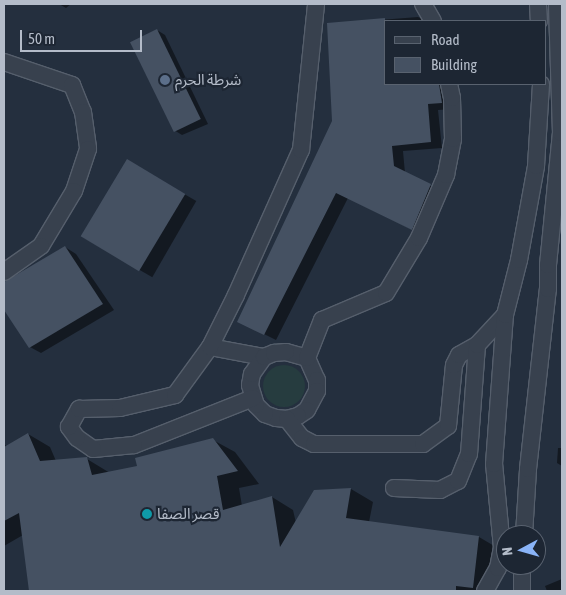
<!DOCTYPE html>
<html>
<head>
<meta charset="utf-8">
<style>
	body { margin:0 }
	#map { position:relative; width:566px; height:595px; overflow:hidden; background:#242f3e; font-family:"Asap Condensed","Noto Sans Arabic",sans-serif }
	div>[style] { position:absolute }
	.green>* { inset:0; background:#263c3f }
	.round { border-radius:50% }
	.shadow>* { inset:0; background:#0007; transform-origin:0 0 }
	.building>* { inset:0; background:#455162; transform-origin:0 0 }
	.roads { filter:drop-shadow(1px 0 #565f6c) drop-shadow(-1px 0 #565f6c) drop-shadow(0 1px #565f6c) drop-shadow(0 -1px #565f6c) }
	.minor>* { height:16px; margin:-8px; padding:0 8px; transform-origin:8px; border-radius:8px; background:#38414e }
	.dots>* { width:14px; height:14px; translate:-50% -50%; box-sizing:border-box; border:2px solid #1d2633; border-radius:50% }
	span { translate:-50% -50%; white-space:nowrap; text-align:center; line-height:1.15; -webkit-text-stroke:4.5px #1d2633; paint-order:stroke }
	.poi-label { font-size:15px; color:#b4bcc9 }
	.left { translate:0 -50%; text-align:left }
	.frame { position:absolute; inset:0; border:5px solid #b4bcc9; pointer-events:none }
	.legend { position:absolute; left:384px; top:20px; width:162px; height:65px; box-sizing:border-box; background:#1d2633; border:1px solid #59626f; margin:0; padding:6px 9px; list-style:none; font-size:15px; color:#b4bcc9 }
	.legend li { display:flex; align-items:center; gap:10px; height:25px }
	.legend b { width:25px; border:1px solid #59626f }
	.north { position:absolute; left:496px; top:525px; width:50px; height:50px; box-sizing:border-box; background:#1d2633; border:1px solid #59626f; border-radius:50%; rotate:264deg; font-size:14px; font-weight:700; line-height:20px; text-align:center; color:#b4bcc9 }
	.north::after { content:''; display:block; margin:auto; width:18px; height:22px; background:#8ab4f8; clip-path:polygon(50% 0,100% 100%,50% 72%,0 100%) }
	.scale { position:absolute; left:20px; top:30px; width:122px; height:22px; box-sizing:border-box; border:2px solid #b4bcc9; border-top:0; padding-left:6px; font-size:15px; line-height:18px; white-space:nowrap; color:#b4bcc9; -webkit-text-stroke:4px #1d2633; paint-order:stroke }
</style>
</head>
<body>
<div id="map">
	<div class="green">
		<i class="round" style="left:263px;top:365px;width:42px;height:42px"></i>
	</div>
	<div class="shadow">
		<i style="clip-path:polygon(59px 4px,71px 4px,66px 8px)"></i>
		<i style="clip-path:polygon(418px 17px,426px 21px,385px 21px,385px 84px,453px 84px,453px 109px,438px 110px,442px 148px,403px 151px,405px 173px,442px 192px,423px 235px,348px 198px,276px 340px,250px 327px,334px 121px,328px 24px)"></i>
		<i style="clip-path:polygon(157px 30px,165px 35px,208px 124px,182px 135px,174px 130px)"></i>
		<i style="left:127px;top:161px;width:80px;height:88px;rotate:30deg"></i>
		<i style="clip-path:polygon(65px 247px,76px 254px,114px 310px,41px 353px,30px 347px,4px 308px,4px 284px)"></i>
		<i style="clip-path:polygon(28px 434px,50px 447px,56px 461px,87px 459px,110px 473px,138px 467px,213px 440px,235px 452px,259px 484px,239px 488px,242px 506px,272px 497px,293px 510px,296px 523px,315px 491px,351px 489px,373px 502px,369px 522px,479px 537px,501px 550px,495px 591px,30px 591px,23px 535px,4px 546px,4px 445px,7px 446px)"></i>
		<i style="clip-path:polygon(558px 448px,562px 448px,562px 466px,557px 463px)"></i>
		<i style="clip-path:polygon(562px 579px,562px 591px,547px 591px,545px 586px)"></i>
	</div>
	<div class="building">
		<i style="clip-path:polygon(385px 18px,385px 84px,439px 84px,442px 103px,428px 104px,431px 142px,392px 146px,394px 166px,431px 184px,412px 230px,336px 193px,264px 335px,237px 322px,332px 121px,327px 23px)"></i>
		<i style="left:157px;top:29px;width:100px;height:30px;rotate:64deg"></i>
		<i style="left:127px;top:159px;width:68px;height:90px;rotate:31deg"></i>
		<i style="clip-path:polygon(65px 246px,103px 304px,29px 348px,4px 310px,4px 282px)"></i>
		<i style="clip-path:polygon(28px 433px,40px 461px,87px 457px,92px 475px,137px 466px,135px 458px,213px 438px,238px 471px,217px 476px,223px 510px,272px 496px,280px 547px,314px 490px,351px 488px,346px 518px,479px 536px,473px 588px,456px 586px,456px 591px,29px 591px,19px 513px,4px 521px,4px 447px)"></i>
	</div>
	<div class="roads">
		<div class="minor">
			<i style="left:423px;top:4px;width:20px;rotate:60deg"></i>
			<i style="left:538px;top:4px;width:17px;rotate:87deg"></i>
			<i style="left:4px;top:62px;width:72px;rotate:18.7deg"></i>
			<i style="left:72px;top:85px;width:29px;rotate:68deg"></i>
			<i style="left:83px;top:112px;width:37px;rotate:82deg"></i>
			<i style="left:88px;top:149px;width:44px;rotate:108.4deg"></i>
			<i style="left:74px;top:191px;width:64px;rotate:121deg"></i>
			<i style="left:41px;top:246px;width:45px;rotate:144.9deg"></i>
			<i style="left:210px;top:347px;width:55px;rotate:10.5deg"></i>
			<i style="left:286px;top:352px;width:22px;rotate:16deg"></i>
			<i style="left:307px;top:358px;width:24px;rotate:66deg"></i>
			<i style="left:317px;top:380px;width:11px;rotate:90deg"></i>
			<i style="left:317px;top:391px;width:21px;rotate:118deg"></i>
			<i style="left:307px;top:410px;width:11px;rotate:146deg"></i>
			<i style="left:298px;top:416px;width:11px;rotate:165deg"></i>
			<i style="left:287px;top:419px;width:11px;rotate:-175deg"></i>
			<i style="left:276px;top:418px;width:12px;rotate:-160deg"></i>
			<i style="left:265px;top:414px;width:13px;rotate:-135deg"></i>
			<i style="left:256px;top:405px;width:21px;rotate:-107deg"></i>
			<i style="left:250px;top:385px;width:11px;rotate:-80deg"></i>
			<i style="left:252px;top:374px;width:21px;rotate:-55deg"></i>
			<i style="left:264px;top:357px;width:11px;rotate:-22deg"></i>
			<i style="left:274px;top:353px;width:12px;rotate:-5deg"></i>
			<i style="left:307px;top:358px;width:41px;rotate:-68.5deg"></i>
			<i style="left:322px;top:320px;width:69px;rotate:-22.9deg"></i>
			<i style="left:386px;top:293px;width:64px;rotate:-59deg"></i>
			<i style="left:419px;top:238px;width:69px;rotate:-66.8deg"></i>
			<i style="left:446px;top:175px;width:37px;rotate:-79deg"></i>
			<i style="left:453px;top:139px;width:41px;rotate:-91.4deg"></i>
			<i style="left:452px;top:98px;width:14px;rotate:-102deg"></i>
			<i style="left:253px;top:398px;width:128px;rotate:158.4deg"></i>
			<i style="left:134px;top:445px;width:41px;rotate:174.4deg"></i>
			<i style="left:93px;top:449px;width:19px;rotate:-145deg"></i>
			<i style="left:77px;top:438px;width:14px;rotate:-126deg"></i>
			<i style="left:69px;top:427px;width:21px;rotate:-61deg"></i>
			<i style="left:79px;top:409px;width:41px;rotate:-1.4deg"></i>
			<i style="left:120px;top:408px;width:57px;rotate:-13.3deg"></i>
			<i style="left:175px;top:395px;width:59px;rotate:-53.9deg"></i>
			<i style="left:210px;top:347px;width:58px;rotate:-63.4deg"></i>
			<i style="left:236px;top:295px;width:159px;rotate:-65.9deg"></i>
			<i style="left:301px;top:150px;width:147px;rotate:-84.1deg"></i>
			<i style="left:287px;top:419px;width:24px;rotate:52deg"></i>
			<i style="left:302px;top:438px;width:13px;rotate:27deg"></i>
			<i style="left:314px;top:444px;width:109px"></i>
			<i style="left:423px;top:444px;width:31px;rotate:-36deg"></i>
			<i style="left:448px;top:426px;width:61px;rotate:-84.4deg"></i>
			<i style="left:454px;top:365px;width:11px;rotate:-63deg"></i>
			<i style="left:459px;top:355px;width:21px;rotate:-29deg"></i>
			<i style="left:394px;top:488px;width:46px;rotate:2.5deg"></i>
			<i style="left:440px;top:490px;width:20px;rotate:-27deg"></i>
			<i style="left:458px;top:481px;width:29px;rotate:-68deg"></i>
			<i style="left:469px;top:454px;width:109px;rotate:-85.8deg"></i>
			<i style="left:477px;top:345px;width:41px;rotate:-47deg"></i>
			<i style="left:524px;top:535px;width:66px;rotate:-86.5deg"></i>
			<i style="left:528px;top:469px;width:181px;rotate:-83.7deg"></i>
			<i style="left:548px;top:289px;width:24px;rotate:-90deg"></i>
			<i style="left:548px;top:265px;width:133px;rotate:-84.4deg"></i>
			<i style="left:561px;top:133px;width:129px;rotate:-91.8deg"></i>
			<i style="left:485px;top:591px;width:26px;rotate:-61deg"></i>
			<i style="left:498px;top:568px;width:20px;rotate:-79deg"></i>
			<i style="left:502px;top:548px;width:84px;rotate:-95.4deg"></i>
			<i style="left:494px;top:464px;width:149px;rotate:-85.8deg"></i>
			<i style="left:505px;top:315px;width:57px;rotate:-75.7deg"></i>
			<i style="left:519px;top:260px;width:96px;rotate:-79.7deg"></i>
			<i style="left:536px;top:166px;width:82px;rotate:-86.5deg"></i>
			<i style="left:522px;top:591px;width:26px;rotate:-90deg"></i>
		</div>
	</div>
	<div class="dots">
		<i style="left:165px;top:80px;background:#5c6f8a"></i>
		<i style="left:147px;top:514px;background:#0f9aa8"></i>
	</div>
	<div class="poi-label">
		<span class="left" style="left:175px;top:80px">شرطة الحرم</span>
		<span class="left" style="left:157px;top:514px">قصر الصفا</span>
	</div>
	<div class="frame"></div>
	<ul class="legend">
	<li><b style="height:6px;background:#38414e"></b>Road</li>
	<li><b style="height:14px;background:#455162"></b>Building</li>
	</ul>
	<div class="north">N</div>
	<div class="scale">50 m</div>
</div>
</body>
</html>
